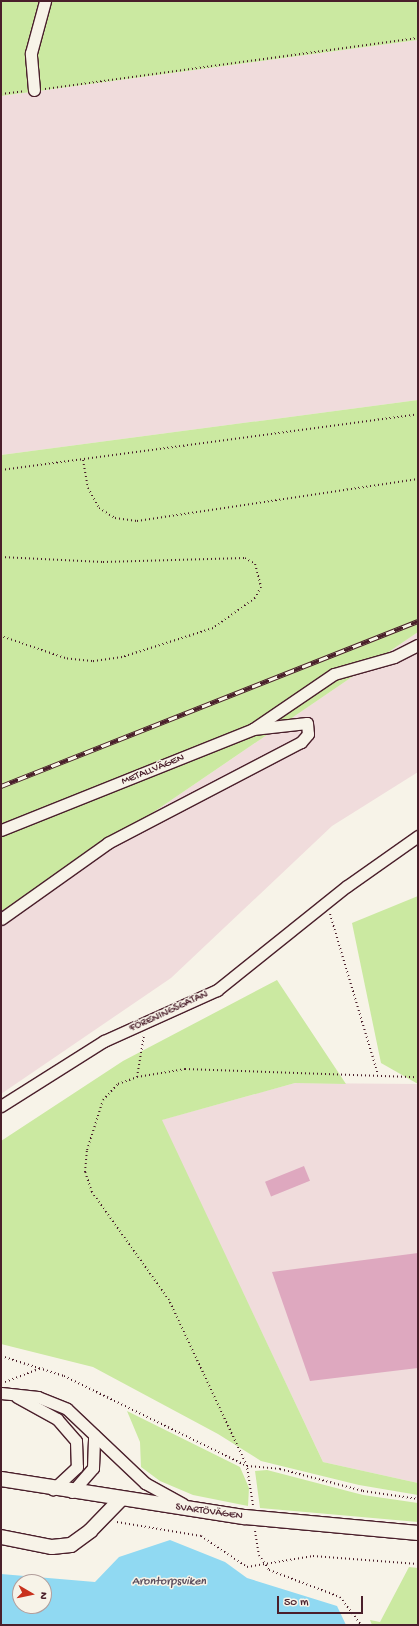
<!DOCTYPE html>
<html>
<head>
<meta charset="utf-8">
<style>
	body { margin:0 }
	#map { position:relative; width:419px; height:1626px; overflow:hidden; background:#f7f3e8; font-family:"Gochi Hand",sans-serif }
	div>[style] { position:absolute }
	.built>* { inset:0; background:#f0dcdc }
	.green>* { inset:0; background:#cbe9a1 }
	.water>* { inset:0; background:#90d9f2 }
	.building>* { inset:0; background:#dea8bf; transform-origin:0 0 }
	.path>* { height:2px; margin-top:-1px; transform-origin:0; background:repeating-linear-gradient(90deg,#4a1f2b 0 1px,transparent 0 4px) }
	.roads { filter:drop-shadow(1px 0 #4a1f2b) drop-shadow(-1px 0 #4a1f2b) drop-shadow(0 1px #4a1f2b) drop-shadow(0 -1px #4a1f2b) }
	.minor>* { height:11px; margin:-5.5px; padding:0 5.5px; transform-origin:5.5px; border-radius:5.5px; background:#f7f3e8 }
	.major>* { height:14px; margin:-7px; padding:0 7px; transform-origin:7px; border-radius:7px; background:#f7f3e8 }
	.rail>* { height:4.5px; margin-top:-2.25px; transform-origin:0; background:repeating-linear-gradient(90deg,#f7f3e8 0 9px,#4a1f2b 0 18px); box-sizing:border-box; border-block:1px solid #4a1f2b }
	span { translate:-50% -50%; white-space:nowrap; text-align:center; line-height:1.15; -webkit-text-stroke:3px #f7f3e8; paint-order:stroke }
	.street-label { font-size:11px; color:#4a1f2b }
	.water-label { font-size:12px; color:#5c4e5d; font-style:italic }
	.frame { position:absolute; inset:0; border:2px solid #4a1f2b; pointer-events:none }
	.north { position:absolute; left:12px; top:1574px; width:40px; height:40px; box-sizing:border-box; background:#f7f3e8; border:1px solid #b29e9c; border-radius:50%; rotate:99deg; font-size:11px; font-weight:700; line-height:16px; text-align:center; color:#4a1f2b }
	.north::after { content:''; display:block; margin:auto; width:14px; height:18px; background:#c8321e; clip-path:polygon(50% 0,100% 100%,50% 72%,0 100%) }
	.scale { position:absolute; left:277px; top:1596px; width:86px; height:18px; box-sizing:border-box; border:2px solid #4a1f2b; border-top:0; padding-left:5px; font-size:12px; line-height:14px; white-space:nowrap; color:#4a1f2b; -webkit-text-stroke:3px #f7f3e8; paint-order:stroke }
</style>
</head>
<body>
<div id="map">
	<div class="built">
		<i style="clip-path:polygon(418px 40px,418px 400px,1px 455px,1px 96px)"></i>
		<i style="clip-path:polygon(418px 632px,418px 772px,332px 826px,171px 978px,1px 1094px,1px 916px)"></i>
		<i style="clip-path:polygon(295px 1083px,418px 1084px,418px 1483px,323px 1462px,161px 1120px)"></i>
	</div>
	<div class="green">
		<i style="clip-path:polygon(1px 1px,418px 1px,418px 40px,1px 96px)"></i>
		<i style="clip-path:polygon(418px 400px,418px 632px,1px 916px,1px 455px)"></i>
		<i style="clip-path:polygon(418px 896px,418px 1084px,381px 1063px,352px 923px)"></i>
		<i style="clip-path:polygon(277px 980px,346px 1084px,295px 1083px,162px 1120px,323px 1462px,418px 1483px,418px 1495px,359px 1485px,261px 1461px,218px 1434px,93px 1367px,1px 1344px,1px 1141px,123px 1061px)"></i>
		<i style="clip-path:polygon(127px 1411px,240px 1467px,249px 1488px,248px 1506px,193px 1495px,160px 1481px,141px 1467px,140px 1442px)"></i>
		<i style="clip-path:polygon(267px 1470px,363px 1495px,418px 1503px,418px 1522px,260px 1508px,255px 1471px)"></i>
		<i style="clip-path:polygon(409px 1567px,418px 1568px,418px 1625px,372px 1625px,370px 1620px,380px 1622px)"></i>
	</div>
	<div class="water">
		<i style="clip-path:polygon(evenodd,170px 1540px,225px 1562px,247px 1578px,337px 1606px,346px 1625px,1px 1625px,1px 1574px,95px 1582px,119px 1557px,170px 1540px,20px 1582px,44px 1582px,44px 1606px,20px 1606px,20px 1582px)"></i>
	</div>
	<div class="building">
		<i style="left:304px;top:1166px;width:16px;height:42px;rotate:68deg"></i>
		<i style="clip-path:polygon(418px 1253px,418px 1368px,310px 1381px,272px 1272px)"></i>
	</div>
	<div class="path">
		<i style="left:45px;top:89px;width:376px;rotate:-7.8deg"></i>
		<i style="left:1px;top:94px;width:23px;rotate:-7deg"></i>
		<i style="left:83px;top:460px;width:28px;rotate:80deg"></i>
		<i style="left:88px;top:488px;width:23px;rotate:61deg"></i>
		<i style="left:99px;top:508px;width:19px;rotate:32deg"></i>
		<i style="left:115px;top:518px;width:22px;rotate:8deg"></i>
		<i style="left:137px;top:521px;width:284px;rotate:-8.5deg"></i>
		<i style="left:1px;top:470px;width:421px;rotate:-7.6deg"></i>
		<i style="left:1px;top:557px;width:102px;rotate:2.8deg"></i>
		<i style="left:103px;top:562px;width:142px;rotate:-1.6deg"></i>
		<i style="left:245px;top:558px;width:12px;rotate:31deg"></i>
		<i style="left:255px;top:564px;width:24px;rotate:75deg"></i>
		<i style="left:261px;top:587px;width:13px;rotate:119deg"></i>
		<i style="left:255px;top:598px;width:52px;rotate:144.5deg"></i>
		<i style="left:213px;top:628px;width:96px;rotate:162.3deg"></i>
		<i style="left:122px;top:657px;width:30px;rotate:172deg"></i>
		<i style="left:92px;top:661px;width:27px;rotate:-174deg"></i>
		<i style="left:65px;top:658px;width:68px;rotate:-161deg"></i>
		<i style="left:330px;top:914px;width:168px;rotate:73.4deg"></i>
		<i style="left:137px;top:1077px;width:43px;rotate:-80.5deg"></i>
		<i style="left:1px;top:1356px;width:66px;rotate:17.6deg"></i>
		<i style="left:64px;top:1376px;width:204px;rotate:26.2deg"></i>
		<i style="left:247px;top:1466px;width:33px;rotate:5deg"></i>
		<i style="left:280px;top:1469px;width:86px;rotate:14.8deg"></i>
		<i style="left:363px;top:1491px;width:56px;rotate:8.3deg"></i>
		<i style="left:5px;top:1382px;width:40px;rotate:-21deg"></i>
		<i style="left:253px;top:1505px;width:39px;rotate:-99deg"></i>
		<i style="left:247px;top:1466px;width:183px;rotate:-115.2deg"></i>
		<i style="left:169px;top:1300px;width:133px;rotate:-125.5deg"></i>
		<i style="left:92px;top:1192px;width:21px;rotate:-109deg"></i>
		<i style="left:85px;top:1172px;width:22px;rotate:-85deg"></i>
		<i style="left:87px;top:1150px;width:52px;rotate:-72.3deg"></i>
		<i style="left:103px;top:1100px;width:22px;rotate:-47deg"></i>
		<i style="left:118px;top:1084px;width:20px;rotate:-20deg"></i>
		<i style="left:137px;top:1077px;width:49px;rotate:-9.5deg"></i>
		<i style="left:185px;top:1069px;width:233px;rotate:2deg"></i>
		<i style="left:117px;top:1522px;width:85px;rotate:9.5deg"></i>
		<i style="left:201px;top:1536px;width:55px;rotate:34deg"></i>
		<i style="left:247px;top:1567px;width:67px;rotate:-9.5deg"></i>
		<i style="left:313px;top:1556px;width:105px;rotate:4.4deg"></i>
		<i style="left:255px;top:1531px;width:24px;rotate:81deg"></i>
		<i style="left:259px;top:1555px;width:18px;rotate:56deg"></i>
		<i style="left:269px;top:1570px;width:76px;rotate:20.8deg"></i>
		<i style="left:340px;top:1597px;width:35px;rotate:53deg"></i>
	</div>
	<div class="roads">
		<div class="minor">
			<i style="left:34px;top:90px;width:37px;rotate:-95deg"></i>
			<i style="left:31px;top:53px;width:54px;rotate:-74.9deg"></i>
			<i style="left:253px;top:729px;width:98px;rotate:-34.2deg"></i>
			<i style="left:334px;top:674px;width:62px;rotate:-15.8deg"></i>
			<i style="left:394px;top:657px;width:27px;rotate:-27deg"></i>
			<i style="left:1px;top:830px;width:271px;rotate:-21.8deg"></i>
			<i style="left:253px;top:729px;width:54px;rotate:-6.3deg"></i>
			<i style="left:307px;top:723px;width:11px;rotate:85deg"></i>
			<i style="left:308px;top:734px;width:11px;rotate:131deg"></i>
			<i style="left:301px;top:742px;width:218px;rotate:152.4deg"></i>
			<i style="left:108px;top:843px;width:131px;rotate:144.6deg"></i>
			<i style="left:1px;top:1106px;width:122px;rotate:-32.3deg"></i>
			<i style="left:104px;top:1041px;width:124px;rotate:-24.3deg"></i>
			<i style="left:217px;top:990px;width:166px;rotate:-38.7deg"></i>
			<i style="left:347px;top:886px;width:87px;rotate:-35.2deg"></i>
			<i style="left:1px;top:1393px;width:37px;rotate:6deg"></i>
			<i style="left:38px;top:1397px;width:31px;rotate:22deg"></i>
			<i style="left:67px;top:1409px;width:108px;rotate:43.5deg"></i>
			<i style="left:145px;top:1483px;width:43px;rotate:28.9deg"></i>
			<i style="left:17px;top:1397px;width:46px;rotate:28.8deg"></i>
			<i style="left:57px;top:1419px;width:29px;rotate:49deg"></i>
			<i style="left:76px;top:1441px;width:26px;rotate:88deg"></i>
			<i style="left:77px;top:1467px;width:33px;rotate:137deg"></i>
			<i style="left:72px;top:1492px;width:32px;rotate:-49deg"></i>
			<i style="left:93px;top:1468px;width:33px;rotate:-88deg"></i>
		</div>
		<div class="major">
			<i style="left:1px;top:1479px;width:247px;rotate:8.9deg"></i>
			<i style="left:245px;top:1517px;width:174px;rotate:5.3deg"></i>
			<i style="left:1px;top:1537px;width:52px;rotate:11.1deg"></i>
			<i style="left:52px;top:1547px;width:19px;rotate:-6deg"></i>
			<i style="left:71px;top:1545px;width:24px;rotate:-36deg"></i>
			<i style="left:90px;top:1531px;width:43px;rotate:-45.9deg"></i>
		</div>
	</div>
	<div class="rail">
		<i style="left:1px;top:786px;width:448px;rotate:-21.6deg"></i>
	</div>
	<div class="street-label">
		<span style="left:153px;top:770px;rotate:-22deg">METALLVÄGEN</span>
		<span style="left:169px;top:1012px;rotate:-25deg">FÖRENINGSGATAN</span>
		<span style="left:209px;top:1512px;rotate:8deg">SVARTÖVÄGEN</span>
	</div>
	<div class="water-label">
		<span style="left:169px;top:1583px">Arontorpsviken</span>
	</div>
	<div class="frame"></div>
	<div class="north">N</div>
	<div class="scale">50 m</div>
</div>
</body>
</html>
